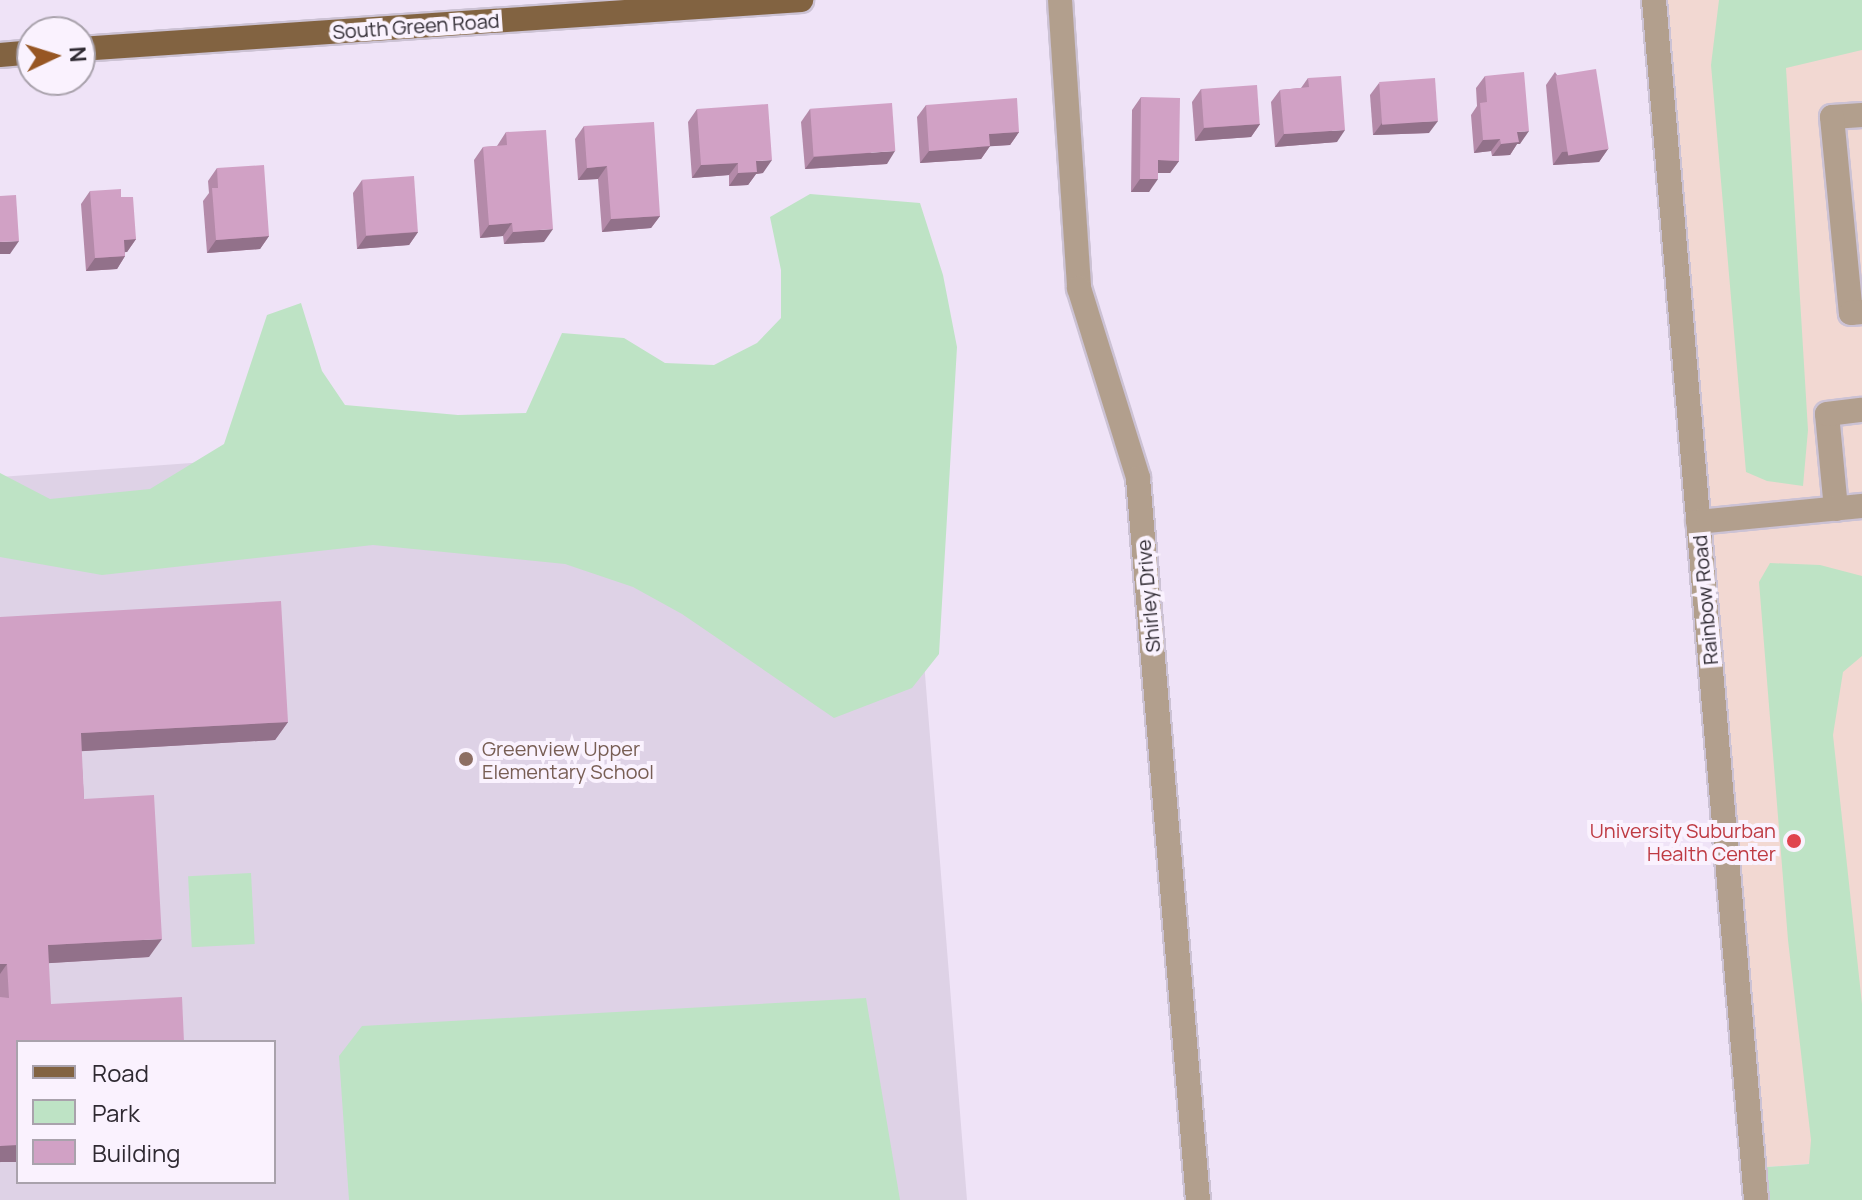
<!DOCTYPE html>
<html>
<head>
<meta charset="utf-8">
<style>
	body { margin:0 }
	#map { position:relative; width:1862px; height:1200px; overflow:hidden; background:#efe3f7; font-family:Manrope,sans-serif }
	div>[style] { position:absolute }
	.education>* { inset:0; background:#ded2e6 }
	.medical>* { inset:0; background:#f2d8d2 }
	.green>* { inset:0; background:#bee3c5; transform-origin:0 0 }
	.roads { filter:drop-shadow(2px 0 #ccc2d4) drop-shadow(-2px 0 #ccc2d4) drop-shadow(0 2px #ccc2d4) drop-shadow(0 -2px #ccc2d4) }
	.minor>* { height:24px; margin:-12px; padding:0 12px; transform-origin:12px; border-radius:12px; background:#b29f8d }
	.major>* { height:24px; margin:-12px; padding:0 12px; transform-origin:12px; border-radius:12px; background:#826341 }
	.wall>* { inset:0; background:#b48aa9 }
	.shaded-wall>* { inset:0; background:#92718a; transform-origin:0 0 }
	.building>* { inset:0; background:#d1a1c5; transform-origin:0 0 }
	.dots>* { width:22px; height:22px; translate:-50% -50%; box-sizing:border-box; border:4px solid #faf2fe; border-radius:50% }
	span { translate:-50% -50%; white-space:nowrap; text-align:center; line-height:1.15; -webkit-text-stroke:8px #faf2fe; paint-order:stroke }
	.street-label { font-size:20px; color:#2f2a32 }
	.education-label { font-size:20px; color:#785e54 }
	.left { translate:0 -50%; text-align:left }
	.health-label { font-size:20px; color:#be3a42 }
	.right { translate:-100% -50%; text-align:right }
	.legend { position:absolute; left:16px; top:1040px; width:260px; height:144px; box-sizing:border-box; background:#faf2fe; border:2px solid #a9a2ac; margin:0; padding:10px 14px; list-style:none; font-size:24px; color:#2f2a32 }
	.legend li { display:flex; align-items:center; gap:16px; height:40px }
	.legend b { width:40px; border:2px solid #a9a2ac }
	.north { position:absolute; left:16px; top:16px; width:80px; height:80px; box-sizing:border-box; background:#faf2fe; border:2px solid #a9a2ac; border-radius:50%; rotate:86deg; font-size:22px; font-weight:700; line-height:32px; text-align:center; color:#2f2a32 }
	.north::after { content:''; display:block; margin:auto; width:28px; height:36px; background:#975623; clip-path:polygon(50% 0,100% 100%,50% 72%,0 100%) }
</style>
</head>
<body>
<div id="map">
	<div class="education">
		<i style="clip-path:polygon(evenodd,904px 411px,967px 1200px,0 1200px,0 477px,904px 411px,18px 1042px,274px 1042px,274px 1182px,18px 1182px,18px 1042px)"></i>
	</div>
	<div class="medical">
		<i style="clip-path:polygon(1654px 0,1862px 0,1862px 1160px,1753px 1168px)"></i>
	</div>
	<div class="green">
		<i style="clip-path:polygon(1719px 0,1862px 0,1862px 50px,1786px 68px,1808px 430px,1803px 486px,1767px 481px,1746px 472px,1711px 65px)"></i>
		<i style="clip-path:polygon(810px 194px,920px 203px,943px 275px,957px 347px,939px 654px,912px 688px,834px 718px,682px 614px,633px 587px,565px 564px,373px 545px,102px 575px,0 557px,0 473px,50px 499px,150px 489px,224px 444px,267px 315px,301px 303px,322px 371px,345px 405px,458px 415px,526px 413px,562px 333px,624px 338px,665px 363px,714px 365px,757px 343px,781px 318px,781px 270px,770px 217px)"></i>
		<i style="clip-path:polygon(1770px 563px,1820px 565px,1862px 576px,1862px 656px,1843px 672px,1833px 735px,1862px 1004px,1862px 1200px,1756px 1200px,1753px 1168px,1809px 1164px,1811px 1140px,1788px 940px,1759px 582px)"></i>
		<i style="left:251px;top:873px;width:71px;height:63px;rotate:87deg"></i>
		<i style="clip-path:polygon(866px 998px,900px 1200px,349px 1200px,339px 1056px,362px 1026px)"></i>
	</div>
	<div class="roads">
		<div class="minor">
			<i style="left:1060px;top:0;width:289px;rotate:86.2deg"></i>
			<i style="left:1079px;top:288px;width:199px;rotate:72.7deg"></i>
			<i style="left:1138px;top:478px;width:724px;rotate:85.25deg"></i>
			<i style="left:1654px;top:0;width:1204px;rotate:85.14deg"></i>
			<i style="left:1862px;top:115px;width:30px;rotate:176deg"></i>
			<i style="left:1832px;top:117px;width:197px;rotate:84.5deg"></i>
			<i style="left:1851px;top:313px;width:11px;rotate:-5deg"></i>
			<i style="left:1836px;top:509px;width:95px;rotate:-95.4deg"></i>
			<i style="left:1827px;top:414px;width:35px;rotate:-7deg"></i>
			<i style="left:1698px;top:522px;width:165px;rotate:-5.6deg"></i>
		</div>
		<div class="major">
			<i style="left:80px;top:49px;width:723px;rotate:-3.89deg"></i>
			<i style="left:0;top:55px;width:32px;rotate:-5deg"></i>
		</div>
	</div>
	<div class="wall">
		<i style="clip-path:polygon(1555px 72px,1608px 149px,1599px 162px,1553px 165px,1546px 85px)"></i>
		<i style="clip-path:polygon(1485px 76px,1520px 144px,1517px 144px,1510px 155px,1492px 156px,1491px 151px,1474px 153px,1471px 115px,1477px 106px,1476px 88px)"></i>
		<i style="clip-path:polygon(1308px 78px,1337px 142px,1275px 147px,1271px 102px,1280px 90px,1301px 88px)"></i>
		<i style="clip-path:polygon(1379px 83px,1429px 133px,1373px 135px,1370px 95px)"></i>
		<i style="clip-path:polygon(1201px 89px,1260px 124px,1251px 137px,1195px 141px,1192px 102px)"></i>
		<i style="clip-path:polygon(1141px 97px,1179px 161px,1170px 173px,1158px 173px,1149px 192px,1131px 192px,1132px 110px)"></i>
		<i style="clip-path:polygon(926px 105px,1019px 132px,1010px 145px,990px 146px,981px 159px,920px 163px,917px 117px)"></i>
		<i style="clip-path:polygon(697px 109px,763px 173px,756px 174px,748px 185px,729px 186px,729px 175px,692px 178px,688px 122px)"></i>
		<i style="clip-path:polygon(810px 109px,887px 164px,805px 169px,801px 122px)"></i>
		<i style="clip-path:polygon(584px 126px,660px 216px,651px 228px,602px 232px,598px 179px,578px 180px,575px 139px)"></i>
		<i style="clip-path:polygon(506px 132px,544px 242px,504px 244px,503px 236px,480px 238px,474px 160px,483px 147px,497px 146px)"></i>
		<i style="clip-path:polygon(217px 168px,269px 236px,260px 249px,207px 253px,203px 201px,209px 193px,208px 181px)"></i>
		<i style="clip-path:polygon(362px 180px,418px 232px,409px 245px,357px 249px,353px 193px)"></i>
		<i style="clip-path:polygon(90px 191px,121px 197px,136px 239px,127px 252px,125px 252px,125px 256px,117px 269px,86px 271px,81px 204px)"></i>
		<i style="clip-path:polygon(0 617px,288px 722px,275px 740px,81px 751px,84px 799px,149px 957px,49px 963px,0 1163px)"></i>
	</div>
	<div class="shaded-wall">
		<i style="clip-path:polygon(1438px 121px,1429px 133px,1373px 135px,1382px 123px)"></i>
		<i style="clip-path:polygon(1260px 124px,1251px 137px,1195px 141px,1204px 128px)"></i>
		<i style="clip-path:polygon(1345px 130px,1337px 142px,1275px 147px,1284px 134px)"></i>
		<i style="clip-path:polygon(1529px 131px,1520px 144px,1517px 144px,1510px 155px,1492px 156px,1501px 144px,1517px 132px)"></i>
		<i style="clip-path:polygon(1019px 132px,1010px 145px,980px 147px,989px 134px)"></i>
		<i style="clip-path:polygon(1500px 139px,1491px 151px,1474px 153px,1483px 140px)"></i>
		<i style="clip-path:polygon(990px 146px,981px 159px,920px 163px,929px 151px)"></i>
		<i style="clip-path:polygon(1608px 149px,1599px 162px,1553px 165px,1562px 152px)"></i>
		<i style="clip-path:polygon(895px 151px,887px 164px,805px 169px,814px 157px)"></i>
		<i style="clip-path:polygon(772px 160px,763px 173px,756px 174px,748px 185px,729px 186px,738px 173px,756px 161px)"></i>
		<i style="clip-path:polygon(1158px 160px,1179px 161px,1170px 173px,1149px 173px)"></i>
		<i style="clip-path:polygon(738px 163px,729px 175px,692px 178px,701px 165px)"></i>
		<i style="clip-path:polygon(607px 166px,598px 179px,578px 180px,587px 168px)"></i>
		<i style="clip-path:polygon(1140px 179px,1158px 179px,1149px 192px,1131px 192px)"></i>
		<i style="clip-path:polygon(660px 216px,651px 228px,602px 232px,611px 219px)"></i>
		<i style="clip-path:polygon(512px 223px,503px 236px,480px 238px,489px 225px)"></i>
		<i style="clip-path:polygon(553px 229px,544px 242px,504px 244px,513px 232px)"></i>
		<i style="clip-path:polygon(418px 232px,409px 245px,357px 249px,366px 236px)"></i>
		<i style="clip-path:polygon(269px 236px,260px 249px,207px 253px,216px 240px)"></i>
		<i style="clip-path:polygon(136px 239px,127px 252px,115px 253px,124px 240px)"></i>
		<i style="clip-path:polygon(19px 241px,10px 254px,0 254px,0 242px)"></i>
		<i style="clip-path:polygon(125px 256px,117px 269px,86px 271px,95px 258px)"></i>
		<i style="clip-path:polygon(288px 722px,275px 740px,68px 752px,81px 733px)"></i>
		<i style="clip-path:polygon(162px 939px,149px 957px,35px 964px,48px 945px)"></i>
		<i style="clip-path:polygon(0 964px,7px 964px,0 974px)"></i>
		<i style="left:18px;top:1145px;width:17px;height:18px;rotate:90deg"></i>
	</div>
	<div class="building">
		<i style="left:1596px;top:69px;width:81px;height:41px;rotate:81deg"></i>
		<i style="clip-path:polygon(1524px 72px,1529px 131px,1517px 132px,1519px 142px,1501px 144px,1500px 139px,1483px 140px,1480px 103px,1487px 102px,1485px 76px)"></i>
		<i style="clip-path:polygon(1341px 76px,1345px 130px,1284px 134px,1280px 90px,1309px 87px,1308px 78px)"></i>
		<i style="left:1435px;top:78px;width:43px;height:56px;rotate:86deg"></i>
		<i style="left:1257px;top:85px;width:39px;height:56px;rotate:86deg"></i>
		<i style="clip-path:polygon(1141px 97px,1180px 98px,1179px 161px,1158px 160px,1158px 179px,1140px 179px)"></i>
		<i style="clip-path:polygon(1017px 98px,1019px 132px,989px 134px,990px 146px,929px 151px,926px 105px)"></i>
		<i style="left:892px;top:103px;width:48px;height:82px;rotate:86deg"></i>
		<i style="clip-path:polygon(768px 104px,772px 160px,756px 161px,757px 172px,738px 173px,738px 163px,701px 165px,697px 109px)"></i>
		<i style="clip-path:polygon(654px 122px,660px 216px,611px 219px,607px 166px,587px 168px,584px 126px)"></i>
		<i style="clip-path:polygon(546px 130px,553px 229px,513px 232px,512px 223px,489px 225px,483px 147px,507px 145px,506px 132px)"></i>
		<i style="clip-path:polygon(264px 165px,269px 236px,216px 240px,212px 188px,218px 188px,217px 168px)"></i>
		<i style="left:414px;top:176px;width:56px;height:52px;rotate:86deg"></i>
		<i style="clip-path:polygon(121px 189px,121px 197px,133px 197px,136px 239px,124px 240px,125px 256px,95px 258px,90px 191px)"></i>
		<i style="clip-path:polygon(16px 195px,19px 241px,0 242px,0 196px)"></i>
		<i style="clip-path:polygon(281px 601px,288px 722px,81px 733px,84px 799px,154px 795px,162px 939px,48px 945px,51px 1004px,182px 997px,184px 1042px,18px 1042px,18px 1145px,0 1146px,0 997px,9px 998px,7px 964px,0 964px,0 617px)"></i>
	</div>
	<div class="dots">
		<i style="left:466px;top:759px;background:#8d6e63"></i>
		<i style="left:1794px;top:841px;background:#e0444e"></i>
	</div>
	<div class="street-label">
		<span style="left:416px;top:26px;rotate:-4deg">South Green Road</span>
		<span style="left:1148px;top:596px;rotate:-95deg">Shirley Drive</span>
		<span style="left:1705px;top:600px;rotate:-95deg">Rainbow Road</span>
	</div>
	<div class="education-label">
		<span class="left" style="left:482px;top:760px">Greenview Upper<br>Elementary School</span>
	</div>
	<div class="health-label">
		<span class="right" style="left:1776px;top:842px">University Suburban<br>Health Center</span>
	</div>
	<ul class="legend">
	<li><b style="height:10px;background:#826341"></b>Road</li>
	<li><b style="height:22px;background:#bee3c5"></b>Park</li>
	<li><b style="height:22px;background:#d1a1c5"></b>Building</li>
	</ul>
	<div class="north">N</div>
</div>
</body>
</html>
